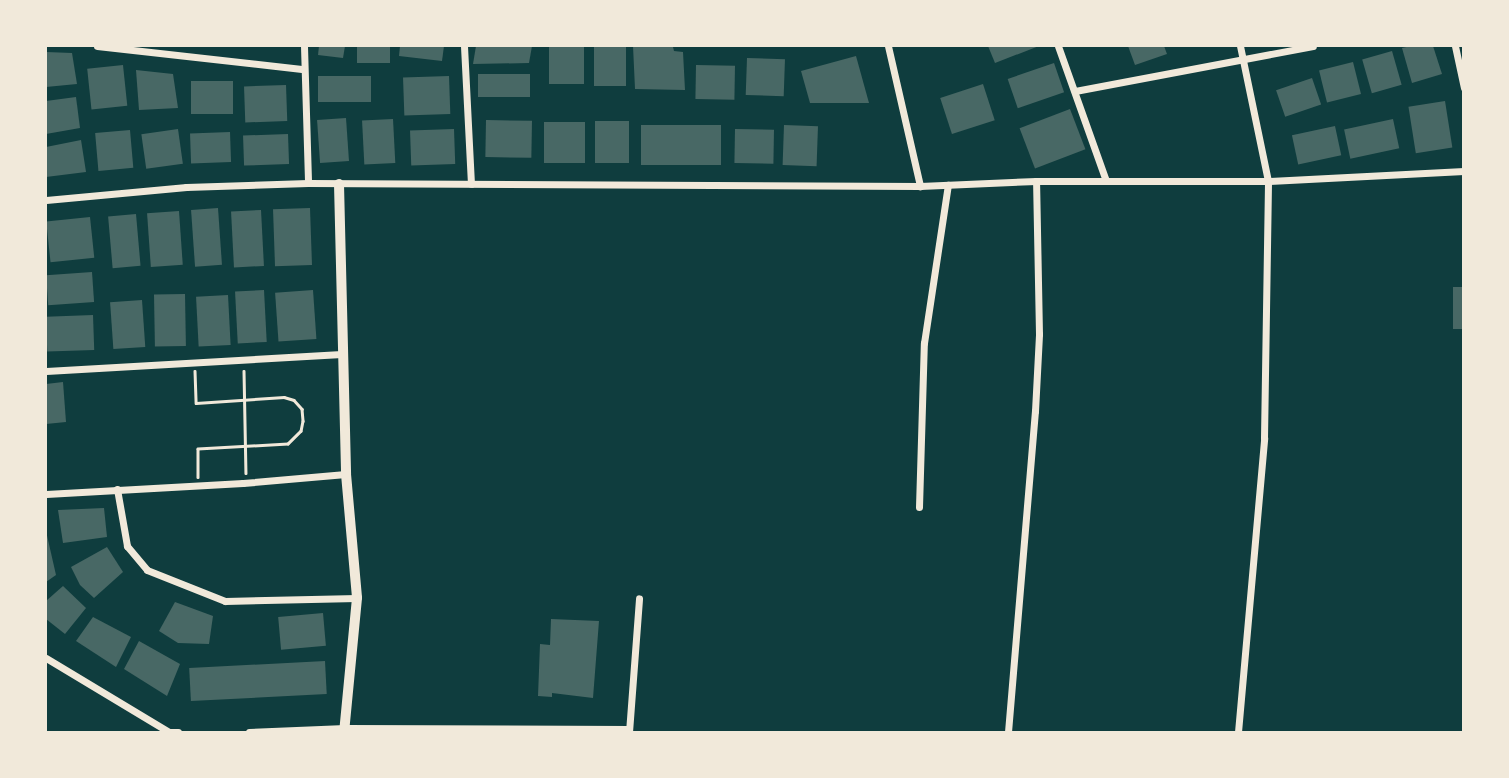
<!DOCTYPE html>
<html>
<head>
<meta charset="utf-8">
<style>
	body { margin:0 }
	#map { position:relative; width:1509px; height:778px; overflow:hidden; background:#0f3d3e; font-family:"Archivo Narrow",sans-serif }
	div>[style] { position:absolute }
	.building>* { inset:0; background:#486865; transform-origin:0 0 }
	.path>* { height:2.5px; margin:-1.25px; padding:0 1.25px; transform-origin:1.25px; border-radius:1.25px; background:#f1e9da }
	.minor>* { height:7px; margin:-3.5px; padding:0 3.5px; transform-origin:3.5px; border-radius:3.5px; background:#f1e9da }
	.tertiary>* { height:10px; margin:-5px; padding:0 5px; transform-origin:5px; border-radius:5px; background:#f1e9da }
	span { translate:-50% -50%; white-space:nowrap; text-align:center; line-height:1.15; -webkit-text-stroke:5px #f1e9da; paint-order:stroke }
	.frame { position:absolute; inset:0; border:47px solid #f1e9da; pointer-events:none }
</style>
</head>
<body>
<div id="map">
	<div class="building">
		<i style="clip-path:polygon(319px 46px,345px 46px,343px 58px,318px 55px)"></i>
		<i style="left:357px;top:46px;width:33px;height:17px"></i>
		<i style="clip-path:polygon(400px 46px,444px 46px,442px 61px,399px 56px)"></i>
		<i style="clip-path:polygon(476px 46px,532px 46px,529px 63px,473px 64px)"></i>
		<i style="left:549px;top:46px;width:35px;height:38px"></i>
		<i style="left:594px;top:46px;width:32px;height:40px"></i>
		<i style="clip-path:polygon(633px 46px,673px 47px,674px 51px,683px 52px,685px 90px,635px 89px)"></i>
		<i style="clip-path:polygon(988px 46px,1039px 46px,995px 63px)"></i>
		<i style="clip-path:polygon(1128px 46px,1164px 46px,1167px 54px,1135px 65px)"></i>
		<i style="clip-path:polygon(1411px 46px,1433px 46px,1442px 74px,1412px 83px,1402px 48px)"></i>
		<i style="left:1392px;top:51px;width:35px;height:31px;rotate:74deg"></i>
		<i style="clip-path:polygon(46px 52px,72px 53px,77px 84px,46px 87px)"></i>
		<i style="clip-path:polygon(856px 56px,869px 103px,810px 103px,801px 71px)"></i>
		<i style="left:747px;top:58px;width:38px;height:37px;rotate:2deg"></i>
		<i style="left:1353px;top:62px;width:33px;height:35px;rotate:76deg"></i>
		<i style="left:1054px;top:63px;width:31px;height:49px;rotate:71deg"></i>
		<i style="left:123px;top:65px;width:41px;height:36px;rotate:84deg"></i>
		<i style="left:696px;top:65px;width:39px;height:34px;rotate:1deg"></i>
		<i style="clip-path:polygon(136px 70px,173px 74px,178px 108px,139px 110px)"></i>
		<i style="left:530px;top:74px;width:23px;height:52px;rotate:90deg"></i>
		<i style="left:318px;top:76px;width:53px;height:26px"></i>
		<i style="left:449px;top:76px;width:38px;height:46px;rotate:88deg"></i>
		<i style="left:1312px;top:78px;width:28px;height:38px;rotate:71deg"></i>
		<i style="left:191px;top:81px;width:42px;height:33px"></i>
		<i style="left:983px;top:84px;width:38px;height:45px;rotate:72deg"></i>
		<i style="left:286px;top:85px;width:36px;height:42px;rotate:88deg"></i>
		<i style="clip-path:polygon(76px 97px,80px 128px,46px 134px,46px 101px)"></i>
		<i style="left:1445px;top:101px;width:47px;height:37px;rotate:81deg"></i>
		<i style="left:1070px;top:109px;width:43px;height:54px;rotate:69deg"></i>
		<i style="left:346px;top:118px;width:43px;height:29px;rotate:86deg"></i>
		<i style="left:393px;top:119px;width:44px;height:31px;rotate:87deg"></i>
		<i style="left:1393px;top:119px;width:30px;height:50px;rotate:78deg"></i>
		<i style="left:486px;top:120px;width:46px;height:37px;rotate:1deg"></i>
		<i style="left:595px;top:121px;width:34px;height:42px"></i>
		<i style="left:544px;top:122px;width:41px;height:41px"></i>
		<i style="left:721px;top:125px;width:40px;height:80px;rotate:90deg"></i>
		<i style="left:784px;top:125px;width:34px;height:40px;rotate:2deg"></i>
		<i style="left:1335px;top:126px;width:30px;height:44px;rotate:78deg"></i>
		<i style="left:178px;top:129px;width:35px;height:37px;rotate:82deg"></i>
		<i style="left:454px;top:129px;width:35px;height:44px;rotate:88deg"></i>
		<i style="left:735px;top:129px;width:39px;height:34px;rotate:1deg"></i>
		<i style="left:130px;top:130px;width:38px;height:35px;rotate:85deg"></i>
		<i style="left:230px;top:132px;width:30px;height:40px;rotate:88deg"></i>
		<i style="left:288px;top:134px;width:30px;height:45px;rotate:88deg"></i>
		<i style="clip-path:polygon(81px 140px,86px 172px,46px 177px,46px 147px)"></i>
		<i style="left:218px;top:208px;width:57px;height:27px;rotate:86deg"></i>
		<i style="left:310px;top:208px;width:57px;height:37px;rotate:88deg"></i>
		<i style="left:261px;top:210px;width:56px;height:30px;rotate:87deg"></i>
		<i style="left:179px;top:211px;width:54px;height:32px;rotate:86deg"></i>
		<i style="left:136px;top:214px;width:52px;height:28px;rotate:85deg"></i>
		<i style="left:90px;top:217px;width:41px;height:44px;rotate:84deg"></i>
		<i style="left:92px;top:272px;width:30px;height:46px;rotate:86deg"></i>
		<i style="left:1464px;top:287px;width:42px;height:11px;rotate:90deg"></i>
		<i style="left:264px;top:290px;width:52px;height:29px;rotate:87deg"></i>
		<i style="left:313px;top:290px;width:49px;height:38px;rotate:86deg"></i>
		<i style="left:185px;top:294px;width:52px;height:31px;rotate:89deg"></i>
		<i style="left:228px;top:295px;width:50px;height:32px;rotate:87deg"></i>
		<i style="left:142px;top:300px;width:47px;height:32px;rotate:86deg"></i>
		<i style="left:93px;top:315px;width:35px;height:47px;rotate:88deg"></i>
		<i style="clip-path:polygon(63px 382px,66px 422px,46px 424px,46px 384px)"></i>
		<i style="clip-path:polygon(104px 508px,107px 537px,63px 543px,58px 510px)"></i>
		<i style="clip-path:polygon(46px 531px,56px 575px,46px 582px)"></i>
		<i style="clip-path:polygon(107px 547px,123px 572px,94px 598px,80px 585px,71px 567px)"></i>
		<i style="clip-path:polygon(63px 586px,86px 608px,65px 634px,46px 619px,46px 601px)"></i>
		<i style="clip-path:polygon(175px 602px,213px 616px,209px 644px,178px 643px,159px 631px)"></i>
		<i style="left:323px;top:613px;width:33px;height:45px;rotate:85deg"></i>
		<i style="clip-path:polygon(93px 617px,131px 637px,116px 667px,76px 641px)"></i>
		<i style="clip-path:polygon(551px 619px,599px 621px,593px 698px,552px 693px,552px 697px,538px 696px,540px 644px,550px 645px)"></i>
		<i style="clip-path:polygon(139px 641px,180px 664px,167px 696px,124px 669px)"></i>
		<i style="left:325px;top:661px;width:33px;height:136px;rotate:87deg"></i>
	</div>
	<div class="path">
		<i style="left:195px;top:371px;width:32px;rotate:88deg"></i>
		<i style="left:196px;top:403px;width:88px;rotate:-3.9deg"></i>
		<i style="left:284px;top:397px;width:10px;rotate:17deg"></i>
		<i style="left:294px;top:400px;width:12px;rotate:48deg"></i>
		<i style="left:302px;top:409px;width:12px;rotate:85deg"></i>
		<i style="left:303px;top:421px;width:10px;rotate:101deg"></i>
		<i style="left:301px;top:431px;width:18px;rotate:135deg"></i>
		<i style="left:288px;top:444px;width:90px;rotate:176.8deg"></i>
		<i style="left:198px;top:449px;width:28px;rotate:90deg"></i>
		<i style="left:244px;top:371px;width:102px;rotate:88.9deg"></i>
	</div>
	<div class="minor">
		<i style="left:97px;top:46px;width:206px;rotate:6.4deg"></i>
		<i style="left:304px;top:46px;width:137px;rotate:88.3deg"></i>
		<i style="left:464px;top:46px;width:138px;rotate:87.1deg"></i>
		<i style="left:888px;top:46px;width:144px;rotate:77.1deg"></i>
		<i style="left:1058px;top:46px;width:143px;rotate:70.4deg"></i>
		<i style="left:1455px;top:46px;width:43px;rotate:77.9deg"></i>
		<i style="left:1075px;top:91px;width:242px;rotate:-10.7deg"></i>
		<i style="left:46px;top:200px;width:141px;rotate:-5.3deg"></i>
		<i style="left:186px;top:187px;width:122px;rotate:-1.9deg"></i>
		<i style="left:308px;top:183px;width:612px;rotate:0.28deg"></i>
		<i style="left:920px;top:186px;width:116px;rotate:-2.5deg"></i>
		<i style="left:1036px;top:181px;width:232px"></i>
		<i style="left:1268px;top:181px;width:196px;rotate:-2.9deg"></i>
		<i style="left:46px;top:371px;width:296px;rotate:-3.3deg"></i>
		<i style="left:117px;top:489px;width:58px;rotate:80deg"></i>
		<i style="left:127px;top:546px;width:31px;rotate:50deg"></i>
		<i style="left:147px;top:570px;width:84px;rotate:21.7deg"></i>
		<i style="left:225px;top:601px;width:132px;rotate:-1.3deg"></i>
		<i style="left:46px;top:494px;width:197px;rotate:-3.2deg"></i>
		<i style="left:243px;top:483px;width:103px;rotate:-5deg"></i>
		<i style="left:919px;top:507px;width:164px;rotate:-88.3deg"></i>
		<i style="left:924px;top:343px;width:160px;rotate:-81.4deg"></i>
		<i style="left:46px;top:658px;width:144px;rotate:31deg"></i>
		<i style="left:169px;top:732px;width:9px"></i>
		<i style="left:249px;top:732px;width:96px;rotate:-2.4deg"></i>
		<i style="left:345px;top:728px;width:284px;rotate:0.2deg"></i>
		<i style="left:629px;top:732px;width:134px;rotate:-85.7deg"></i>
		<i style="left:1008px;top:732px;width:322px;rotate:-85.2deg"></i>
		<i style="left:1035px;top:411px;width:77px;rotate:-87deg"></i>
		<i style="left:1039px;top:334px;width:153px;rotate:-91.1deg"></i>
		<i style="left:1238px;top:732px;width:295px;rotate:-84.9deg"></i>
		<i style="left:1264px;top:438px;width:257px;rotate:-89.1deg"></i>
		<i style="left:1268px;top:181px;width:138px;rotate:-101.7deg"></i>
	</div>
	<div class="tertiary">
		<i style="left:339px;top:184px;width:290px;rotate:88.6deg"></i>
		<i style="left:346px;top:474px;width:124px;rotate:84.9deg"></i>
		<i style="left:357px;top:598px;width:135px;rotate:95.5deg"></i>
	</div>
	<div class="frame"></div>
</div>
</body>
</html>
